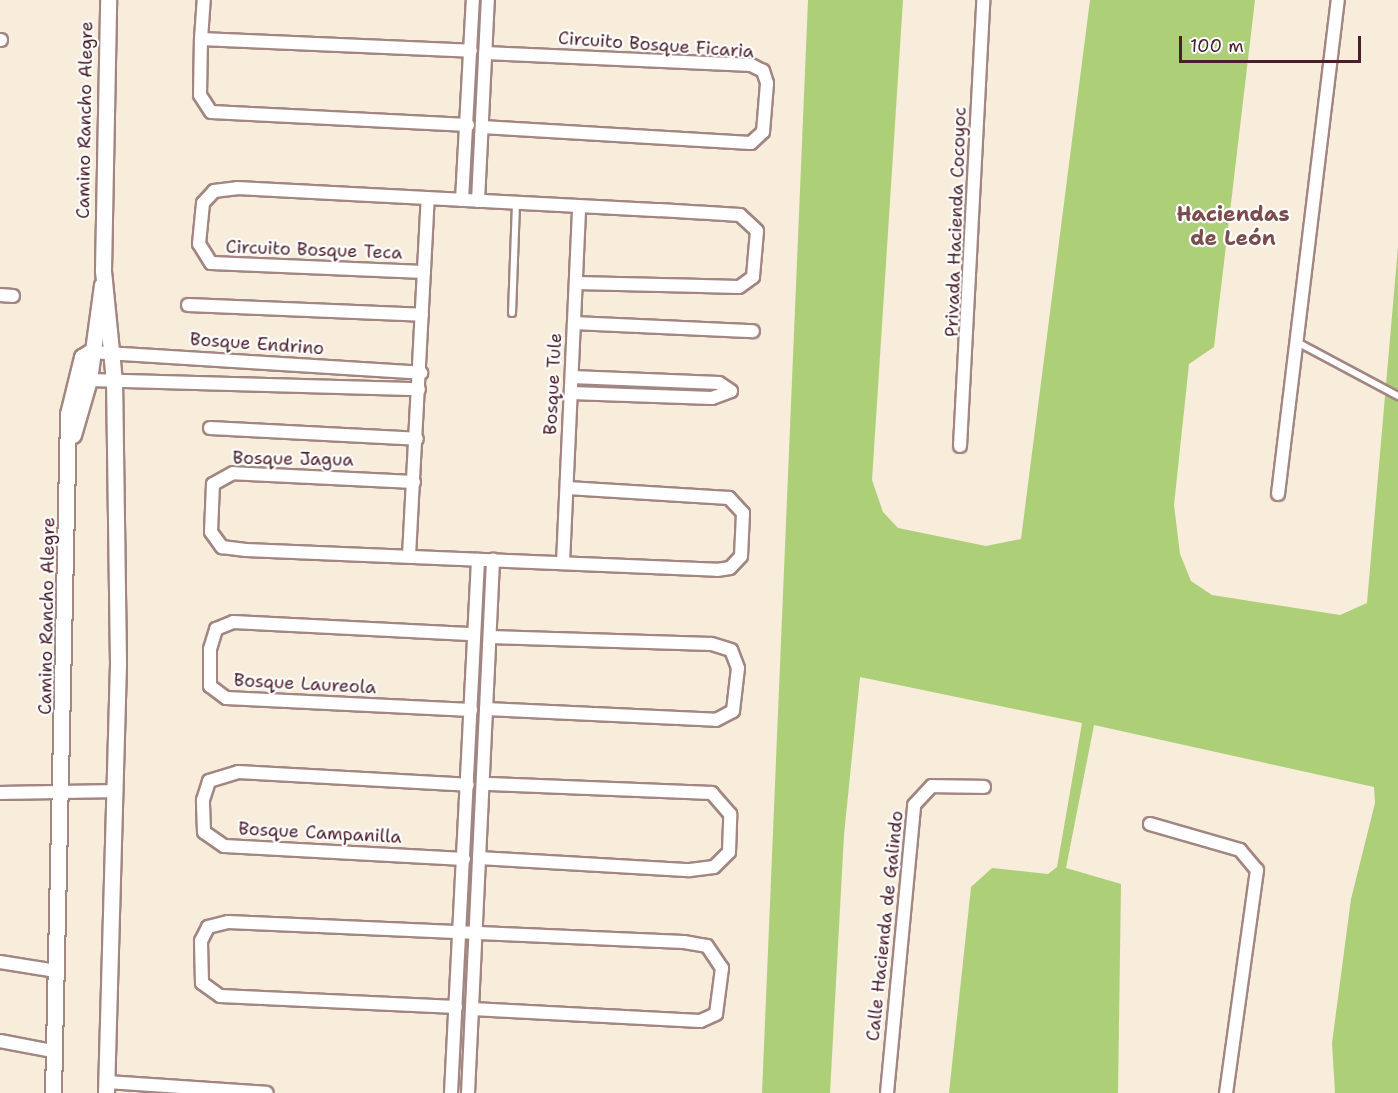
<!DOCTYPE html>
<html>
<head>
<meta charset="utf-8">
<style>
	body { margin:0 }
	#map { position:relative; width:1398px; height:1093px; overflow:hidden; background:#f8ecda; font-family:"Shantell Sans",sans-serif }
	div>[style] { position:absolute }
	.green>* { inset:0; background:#adcf77 }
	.roads { filter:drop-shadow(2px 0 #a18682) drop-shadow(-2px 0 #a18682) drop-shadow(0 2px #a18682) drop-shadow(0 -2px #a18682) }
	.service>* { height:6px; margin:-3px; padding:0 3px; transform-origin:3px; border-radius:3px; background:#fff }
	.minor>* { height:12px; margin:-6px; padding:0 6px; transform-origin:6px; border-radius:6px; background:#fff }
	.tertiary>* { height:15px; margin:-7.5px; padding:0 7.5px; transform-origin:7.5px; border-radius:7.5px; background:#fff }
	span { translate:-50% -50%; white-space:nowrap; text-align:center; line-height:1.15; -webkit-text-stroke:4.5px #fff; paint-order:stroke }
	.street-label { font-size:18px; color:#4a1f2b }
	.quarter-label { font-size:21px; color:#7a4c4b; font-weight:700 }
	.scale { position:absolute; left:1179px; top:36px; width:182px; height:27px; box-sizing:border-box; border:3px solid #4a1f2b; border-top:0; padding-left:8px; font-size:18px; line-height:21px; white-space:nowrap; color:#4a1f2b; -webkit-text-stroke:4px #fff; paint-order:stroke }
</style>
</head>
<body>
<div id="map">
	<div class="green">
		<i style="clip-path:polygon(808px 0,903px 0,872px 480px,883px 512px,898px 528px,986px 546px,1021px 539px,1090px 0,1255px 0,1214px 347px,1189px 364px,1174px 505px,1180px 554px,1191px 581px,1212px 595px,1340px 615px,1367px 603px,1398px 247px,1398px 1093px,1335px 1093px,1332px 1043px,1351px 899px,1375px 803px,1374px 787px,1094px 725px,1066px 868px,1121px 884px,1118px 1093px,949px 1093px,971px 887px,992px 868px,1048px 874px,1057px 867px,1082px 723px,860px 677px,844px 835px,830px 1093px,762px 1093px)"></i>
	</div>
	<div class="roads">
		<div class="service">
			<i style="left:512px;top:313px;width:110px;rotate:-87.9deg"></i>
			<i style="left:1297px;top:342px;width:115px;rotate:28.1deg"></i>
		</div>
		<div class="minor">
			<i style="left:201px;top:39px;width:39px;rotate:-86deg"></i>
			<i style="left:0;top:40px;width:1px"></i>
			<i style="left:468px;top:125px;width:257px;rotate:-177.1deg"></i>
			<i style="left:211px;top:112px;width:20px;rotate:-123deg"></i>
			<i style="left:200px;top:95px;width:56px;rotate:-89deg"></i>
			<i style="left:201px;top:39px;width:270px;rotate:2.5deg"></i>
			<i style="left:482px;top:127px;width:269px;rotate:3.4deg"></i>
			<i style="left:751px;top:143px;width:16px;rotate:-43deg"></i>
			<i style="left:763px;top:132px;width:49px;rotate:-85.3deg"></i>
			<i style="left:767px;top:83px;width:13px;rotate:-108deg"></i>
			<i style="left:763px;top:71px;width:13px;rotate:-153deg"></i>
			<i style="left:751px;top:65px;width:266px;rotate:-177.4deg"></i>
			<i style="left:462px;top:200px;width:200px;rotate:-86.9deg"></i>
			<i style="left:478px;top:201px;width:201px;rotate:-87.2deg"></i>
			<i style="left:424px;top:272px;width:213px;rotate:-177.6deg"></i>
			<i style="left:211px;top:263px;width:22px;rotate:-122deg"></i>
			<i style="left:199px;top:244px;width:41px;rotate:-84.4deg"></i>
			<i style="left:203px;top:203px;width:16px;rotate:-47deg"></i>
			<i style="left:214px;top:191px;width:23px;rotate:-7deg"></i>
			<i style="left:237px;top:188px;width:423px;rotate:3deg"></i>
			<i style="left:659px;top:210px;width:81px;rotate:3.5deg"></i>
			<i style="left:740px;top:215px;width:23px;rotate:43deg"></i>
			<i style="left:757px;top:231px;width:46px;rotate:95deg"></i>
			<i style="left:753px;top:277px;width:17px;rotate:144deg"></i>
			<i style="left:739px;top:287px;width:163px;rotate:-178.6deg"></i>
			<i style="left:0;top:295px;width:13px;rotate:4deg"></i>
			<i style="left:188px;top:305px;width:234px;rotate:2.4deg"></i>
			<i style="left:574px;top:323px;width:179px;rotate:2.6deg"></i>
			<i style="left:90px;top:352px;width:332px;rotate:3.6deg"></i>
			<i style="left:89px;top:380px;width:330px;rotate:1.6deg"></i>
			<i style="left:571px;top:393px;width:141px;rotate:2deg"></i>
			<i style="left:712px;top:398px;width:20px;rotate:-20deg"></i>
			<i style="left:731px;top:391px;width:14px;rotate:-146deg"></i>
			<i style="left:719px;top:383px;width:147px;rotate:-177.7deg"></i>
			<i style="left:210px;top:428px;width:207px;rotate:3deg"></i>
			<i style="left:960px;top:446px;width:447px;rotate:-87deg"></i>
			<i style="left:414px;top:482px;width:181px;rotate:-177.2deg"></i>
			<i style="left:233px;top:473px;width:23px;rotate:151deg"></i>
			<i style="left:213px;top:484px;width:48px;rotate:92.4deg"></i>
			<i style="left:211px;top:532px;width:19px;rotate:54deg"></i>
			<i style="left:222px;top:547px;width:24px;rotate:7deg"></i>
			<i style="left:246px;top:550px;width:471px;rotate:2.4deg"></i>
			<i style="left:717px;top:570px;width:13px;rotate:-9deg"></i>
			<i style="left:730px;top:568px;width:16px;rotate:-47deg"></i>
			<i style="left:741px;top:556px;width:43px;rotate:-87.3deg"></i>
			<i style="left:743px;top:513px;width:21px;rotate:-133deg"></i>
			<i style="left:729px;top:498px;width:162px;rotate:-176.5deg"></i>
			<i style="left:1278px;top:494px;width:498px;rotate:-83.1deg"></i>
			<i style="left:409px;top:556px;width:358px;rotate:-87deg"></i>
			<i style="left:563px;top:563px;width:356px;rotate:-87.4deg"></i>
			<i style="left:486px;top:709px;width:230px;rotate:2.7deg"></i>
			<i style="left:716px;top:720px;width:19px;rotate:-28deg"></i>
			<i style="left:733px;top:711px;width:43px;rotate:-83.4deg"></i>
			<i style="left:738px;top:668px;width:19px;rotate:-111deg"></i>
			<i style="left:731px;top:650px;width:21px;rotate:-163deg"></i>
			<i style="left:711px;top:644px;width:221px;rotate:-178.2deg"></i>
			<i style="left:471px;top:710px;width:245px;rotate:-177.2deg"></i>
			<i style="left:226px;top:698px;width:20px;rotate:-143deg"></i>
			<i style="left:210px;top:686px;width:37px;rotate:-90deg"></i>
			<i style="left:210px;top:649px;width:21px;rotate:-73deg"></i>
			<i style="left:216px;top:629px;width:18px;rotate:-22deg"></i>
			<i style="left:233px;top:622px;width:241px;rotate:2.9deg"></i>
			<i style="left:0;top:793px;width:115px;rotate:-1deg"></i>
			<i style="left:1150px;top:824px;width:94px;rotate:16.1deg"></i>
			<i style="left:1240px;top:850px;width:26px;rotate:50deg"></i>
			<i style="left:1257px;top:870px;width:225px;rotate:97.9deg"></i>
			<i style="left:479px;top:858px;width:211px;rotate:3.3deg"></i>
			<i style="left:690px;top:870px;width:24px;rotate:-7deg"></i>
			<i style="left:714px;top:867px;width:21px;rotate:-45deg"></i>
			<i style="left:729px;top:852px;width:38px;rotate:-88deg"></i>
			<i style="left:730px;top:814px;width:28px;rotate:-131deg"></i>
			<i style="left:712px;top:793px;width:229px;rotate:-177.7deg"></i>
			<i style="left:464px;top:859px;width:240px;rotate:-176.9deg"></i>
			<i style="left:224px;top:846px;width:24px;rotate:-145deg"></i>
			<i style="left:204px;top:832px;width:32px;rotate:-92deg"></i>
			<i style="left:203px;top:800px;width:20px;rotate:-72deg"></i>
			<i style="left:209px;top:781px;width:30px;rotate:-17deg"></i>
			<i style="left:238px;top:772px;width:230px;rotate:3.2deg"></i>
			<i style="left:0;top:962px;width:57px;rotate:9.1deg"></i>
			<i style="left:456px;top:1007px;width:236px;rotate:-177.3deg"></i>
			<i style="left:220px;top:996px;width:22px;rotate:-144deg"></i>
			<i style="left:202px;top:983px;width:42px;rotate:-91.4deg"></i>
			<i style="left:201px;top:941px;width:16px;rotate:-63deg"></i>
			<i style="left:208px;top:927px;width:21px;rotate:-14deg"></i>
			<i style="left:228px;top:922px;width:456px;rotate:2.5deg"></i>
			<i style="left:684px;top:942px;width:23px;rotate:10deg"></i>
			<i style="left:707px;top:946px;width:27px;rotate:56deg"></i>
			<i style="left:722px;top:968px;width:46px;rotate:97.4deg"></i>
			<i style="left:716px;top:1014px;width:17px;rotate:156deg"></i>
			<i style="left:700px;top:1021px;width:228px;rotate:-177deg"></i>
			<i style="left:0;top:1041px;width:54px;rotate:10.7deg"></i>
			<i style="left:106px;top:1082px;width:161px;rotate:3.9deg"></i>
			<i style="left:451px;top:1093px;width:534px;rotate:-87.1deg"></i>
			<i style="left:468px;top:1093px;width:534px;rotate:-87.31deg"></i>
			<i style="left:887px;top:1093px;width:289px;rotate:-84.6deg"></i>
			<i style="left:914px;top:805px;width:26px;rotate:-47deg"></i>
			<i style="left:932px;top:786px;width:52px;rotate:1.1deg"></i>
		</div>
		<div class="tertiary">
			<i style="left:73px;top:435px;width:57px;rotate:-73.8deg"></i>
			<i style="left:89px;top:380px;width:96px;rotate:-82.2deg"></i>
			<i style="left:53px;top:1093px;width:679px;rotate:-88.73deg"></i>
			<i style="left:68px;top:414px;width:59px;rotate:-76.2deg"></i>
			<i style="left:82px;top:357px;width:9px;rotate:-32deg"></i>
			<i style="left:106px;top:1093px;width:430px;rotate:-88.4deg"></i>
			<i style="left:118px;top:663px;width:282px;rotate:-90.8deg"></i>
			<i style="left:114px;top:381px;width:112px;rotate:-95.7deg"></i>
			<i style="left:103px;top:270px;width:270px;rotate:-88.9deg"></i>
		</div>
	</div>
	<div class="street-label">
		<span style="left:656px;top:45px;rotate:4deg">Circuito Bosque Ficaria</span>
		<span style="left:85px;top:120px;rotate:-89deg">Camino Rancho Alegre</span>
		<span style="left:956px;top:222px;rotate:-88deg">Privada Hacienda Cocoyoc</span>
		<span style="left:314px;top:250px;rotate:2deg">Circuito Bosque Teca</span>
		<span style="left:257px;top:344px;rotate:4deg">Bosque Endrino</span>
		<span style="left:553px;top:384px;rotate:-87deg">Bosque Tule</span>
		<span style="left:293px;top:459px;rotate:1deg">Bosque Jagua</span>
		<span style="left:47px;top:616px;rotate:-89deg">Camino Rancho Alegre</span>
		<span style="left:305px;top:684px;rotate:3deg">Bosque Laureola</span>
		<span style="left:320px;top:833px;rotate:3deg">Bosque Campanilla</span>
		<span style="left:885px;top:926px;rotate:-84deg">Calle Hacienda de Galindo</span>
	</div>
	<div class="quarter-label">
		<span style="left:1233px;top:226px">Haciendas<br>de León</span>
	</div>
	<div class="scale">100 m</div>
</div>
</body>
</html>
